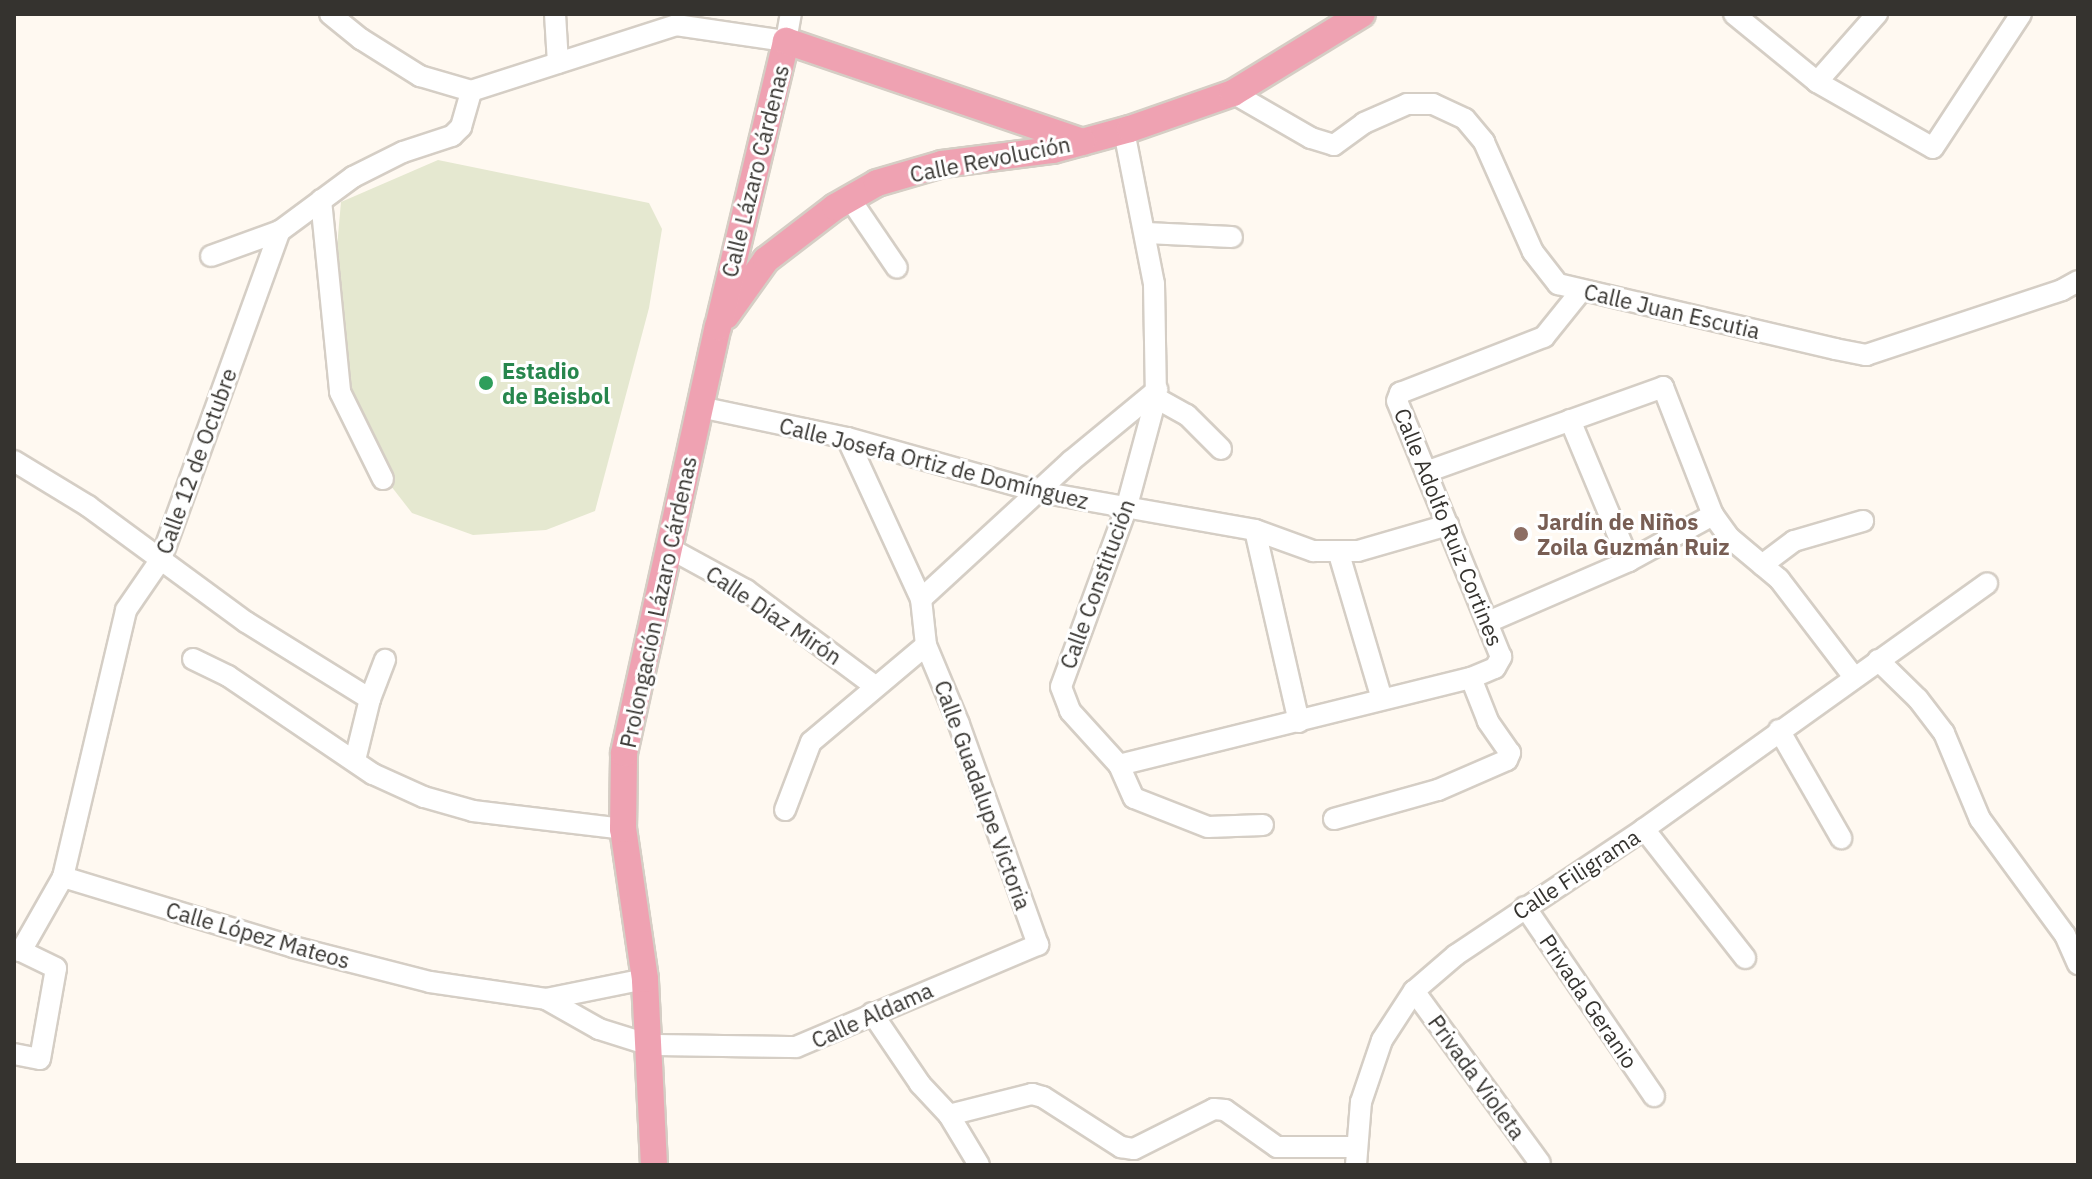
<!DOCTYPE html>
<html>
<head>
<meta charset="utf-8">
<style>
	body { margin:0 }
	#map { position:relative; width:2092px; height:1179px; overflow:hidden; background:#fff9f1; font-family:"IBM Plex Sans",sans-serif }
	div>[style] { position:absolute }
	.green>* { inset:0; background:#e5e8d0 }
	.roads { filter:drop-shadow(2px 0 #d5cec5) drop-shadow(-2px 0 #d5cec5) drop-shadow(0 2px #d5cec5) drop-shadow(0 -2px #d5cec5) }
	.minor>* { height:20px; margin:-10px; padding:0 10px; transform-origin:10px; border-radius:10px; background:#fff }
	.major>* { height:26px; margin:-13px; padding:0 13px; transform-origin:13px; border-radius:13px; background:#efa2b2 }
	.dots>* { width:22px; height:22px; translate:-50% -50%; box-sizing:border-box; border:4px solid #fff; border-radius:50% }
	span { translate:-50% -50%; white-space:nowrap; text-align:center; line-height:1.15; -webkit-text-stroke:6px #fff; paint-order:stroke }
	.street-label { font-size:22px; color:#35332f }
	.leisure-label { font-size:22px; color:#27864d; font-weight:700 }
	.left { translate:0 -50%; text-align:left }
	.education-label { font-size:22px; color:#785e54; font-weight:700 }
	.frame { position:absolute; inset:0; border:16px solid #35332f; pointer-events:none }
</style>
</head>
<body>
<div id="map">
	<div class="green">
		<i style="clip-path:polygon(438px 160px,649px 203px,662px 229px,649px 308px,595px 511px,546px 530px,473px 535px,412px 513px,356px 441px,330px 326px,341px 202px)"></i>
	</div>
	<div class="roads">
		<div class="minor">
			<i style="left:330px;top:14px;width:40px;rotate:39deg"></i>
			<i style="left:361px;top:39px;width:70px;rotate:32.1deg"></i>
			<i style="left:420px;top:76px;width:53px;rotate:16.4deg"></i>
			<i style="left:471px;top:91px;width:215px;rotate:-17.8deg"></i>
			<i style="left:676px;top:25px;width:111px;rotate:8.3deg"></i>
			<i style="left:786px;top:41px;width:27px;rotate:-80deg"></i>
			<i style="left:555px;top:14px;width:49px;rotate:86.5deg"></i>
			<i style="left:1734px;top:14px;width:107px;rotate:39.3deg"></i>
			<i style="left:1817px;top:82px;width:133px;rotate:29.6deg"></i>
			<i style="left:1933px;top:148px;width:160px;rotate:-56.7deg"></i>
			<i style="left:1817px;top:82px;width:91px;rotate:-48.6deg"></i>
			<i style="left:1233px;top:93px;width:90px;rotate:30deg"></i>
			<i style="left:1311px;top:138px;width:24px;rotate:17deg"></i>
			<i style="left:1334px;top:145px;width:37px;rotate:-36deg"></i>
			<i style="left:1364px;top:123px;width:47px;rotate:-23.8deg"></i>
			<i style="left:1407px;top:104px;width:26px"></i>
			<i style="left:1433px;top:104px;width:35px;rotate:25deg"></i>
			<i style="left:1465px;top:119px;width:30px;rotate:50deg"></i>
			<i style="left:1484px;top:142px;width:120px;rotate:66deg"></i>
			<i style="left:1533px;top:252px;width:41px;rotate:52deg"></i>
			<i style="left:1558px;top:284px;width:285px;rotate:13.2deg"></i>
			<i style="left:1835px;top:349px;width:32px;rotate:11deg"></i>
			<i style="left:1866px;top:355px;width:206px;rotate:-18.3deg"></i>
			<i style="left:2062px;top:290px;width:18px;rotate:-29deg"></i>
			<i style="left:1124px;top:131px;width:156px;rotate:78.9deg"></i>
			<i style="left:1154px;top:284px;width:114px;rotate:89deg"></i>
			<i style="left:1156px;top:398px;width:115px;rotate:105.1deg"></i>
			<i style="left:1126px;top:509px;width:189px;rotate:110.1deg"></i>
			<i style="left:1061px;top:687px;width:26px;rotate:69deg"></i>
			<i style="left:1070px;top:711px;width:73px;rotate:47.8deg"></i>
			<i style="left:1119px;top:765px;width:36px;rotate:66deg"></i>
			<i style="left:1134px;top:798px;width:79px;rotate:21.4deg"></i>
			<i style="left:1208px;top:827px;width:55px;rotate:-2.1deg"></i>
			<i style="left:850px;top:199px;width:83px;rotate:55.7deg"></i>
			<i style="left:321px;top:200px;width:193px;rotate:84.3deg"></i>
			<i style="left:340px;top:392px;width:97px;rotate:63.7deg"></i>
			<i style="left:1146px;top:233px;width:86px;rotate:2.7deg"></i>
			<i style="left:211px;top:256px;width:73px;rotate:-19.9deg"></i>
			<i style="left:1156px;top:398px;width:35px;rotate:29deg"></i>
			<i style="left:1187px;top:415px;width:48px;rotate:45deg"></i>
			<i style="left:700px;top:407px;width:150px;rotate:11.9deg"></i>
			<i style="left:847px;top:438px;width:200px;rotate:15.6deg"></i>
			<i style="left:1040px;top:492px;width:218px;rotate:10deg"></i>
			<i style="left:1255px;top:530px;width:62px;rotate:19.9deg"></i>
			<i style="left:1313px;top:551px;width:45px"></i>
			<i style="left:1358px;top:551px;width:94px;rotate:-16.1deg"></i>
			<i style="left:1570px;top:420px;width:153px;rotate:67.3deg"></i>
			<i style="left:847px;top:438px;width:177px;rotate:65.3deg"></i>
			<i style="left:14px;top:461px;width:87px;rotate:31.3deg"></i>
			<i style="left:88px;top:506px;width:196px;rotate:36.3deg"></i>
			<i style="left:246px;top:622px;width:146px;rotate:31.8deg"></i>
			<i style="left:1426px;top:472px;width:252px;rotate:-19.7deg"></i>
			<i style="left:1663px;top:387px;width:137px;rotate:68.7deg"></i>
			<i style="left:1713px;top:515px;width:29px;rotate:54deg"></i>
			<i style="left:1730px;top:538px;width:64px;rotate:39.9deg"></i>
			<i style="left:1779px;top:579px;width:123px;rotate:52.6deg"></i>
			<i style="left:1255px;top:530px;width:197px;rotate:77.1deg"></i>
			<i style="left:669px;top:548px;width:88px;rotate:28.6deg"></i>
			<i style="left:746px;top:590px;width:161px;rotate:36.7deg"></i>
			<i style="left:1339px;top:554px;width:151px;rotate:73.5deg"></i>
			<i style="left:1762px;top:565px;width:40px;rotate:-37deg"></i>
			<i style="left:1794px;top:541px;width:72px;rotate:-16.2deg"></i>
			<i style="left:1488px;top:622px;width:154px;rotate:-23.4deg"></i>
			<i style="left:1629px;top:561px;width:96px;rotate:-28.7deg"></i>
			<i style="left:193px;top:659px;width:39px;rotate:26deg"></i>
			<i style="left:228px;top:676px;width:175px;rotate:34.1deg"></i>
			<i style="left:373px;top:774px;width:56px;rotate:24.3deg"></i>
			<i style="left:424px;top:797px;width:51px;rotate:15.9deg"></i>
			<i style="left:473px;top:811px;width:151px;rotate:6.8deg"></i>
			<i style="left:1878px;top:660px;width:56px;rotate:44.3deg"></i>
			<i style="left:1918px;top:699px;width:43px;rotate:52.6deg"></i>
			<i style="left:1944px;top:733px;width:93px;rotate:67.3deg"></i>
			<i style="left:1980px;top:819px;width:144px;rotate:53.8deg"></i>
			<i style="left:2065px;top:935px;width:32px;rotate:66deg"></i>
			<i style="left:1779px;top:730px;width:125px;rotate:60.1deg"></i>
			<i style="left:355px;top:760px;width:63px;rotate:-76.2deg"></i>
			<i style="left:370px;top:699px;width:42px;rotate:-69deg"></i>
			<i style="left:1119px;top:765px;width:363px;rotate:-13.9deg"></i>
			<i style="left:1471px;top:678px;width:26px;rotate:-23deg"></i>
			<i style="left:1495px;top:668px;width:13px;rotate:-61deg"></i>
			<i style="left:1501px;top:657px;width:276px;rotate:-112.1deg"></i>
			<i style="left:1397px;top:401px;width:9px;rotate:-69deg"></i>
			<i style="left:1400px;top:393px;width:155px;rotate:-21.3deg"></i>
			<i style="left:1544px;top:337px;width:59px;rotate:-51.2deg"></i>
			<i style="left:785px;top:810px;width:73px;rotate:-69.1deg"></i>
			<i style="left:811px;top:742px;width:150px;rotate:-40.1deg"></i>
			<i style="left:1334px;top:819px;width:108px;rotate:-15.6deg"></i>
			<i style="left:1438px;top:790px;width:75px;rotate:-23.5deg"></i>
			<i style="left:1507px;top:760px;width:8px;rotate:-67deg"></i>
			<i style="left:1510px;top:753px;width:39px;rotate:-125deg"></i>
			<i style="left:1488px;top:721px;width:46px;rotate:-111.6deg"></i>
			<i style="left:1644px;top:829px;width:164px;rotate:51.9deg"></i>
			<i style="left:63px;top:877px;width:274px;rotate:-76.7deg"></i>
			<i style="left:126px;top:610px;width:62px;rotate:-55.5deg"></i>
			<i style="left:161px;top:559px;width:349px;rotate:-70.1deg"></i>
			<i style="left:280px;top:231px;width:91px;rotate:-36.5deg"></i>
			<i style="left:353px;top:177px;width:56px;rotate:-26.6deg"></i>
			<i style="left:403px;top:152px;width:52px;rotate:-18.1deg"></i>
			<i style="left:452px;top:136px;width:13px;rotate:-45deg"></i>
			<i style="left:461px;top:127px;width:37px;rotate:-74deg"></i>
			<i style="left:1525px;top:907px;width:229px;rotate:55.7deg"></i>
			<i style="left:14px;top:950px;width:7px;rotate:8deg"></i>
			<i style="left:21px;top:951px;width:85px;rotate:-60.4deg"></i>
			<i style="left:63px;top:877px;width:240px;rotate:16.9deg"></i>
			<i style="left:293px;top:947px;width:141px;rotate:14.3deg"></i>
			<i style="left:430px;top:982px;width:117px;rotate:8.3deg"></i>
			<i style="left:546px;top:999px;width:101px;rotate:-11.4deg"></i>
			<i style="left:1414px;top:991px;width:213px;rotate:53.8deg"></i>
			<i style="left:546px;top:999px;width:61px;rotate:29.5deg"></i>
			<i style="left:599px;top:1029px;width:53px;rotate:17.4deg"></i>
			<i style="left:650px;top:1045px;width:146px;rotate:0.8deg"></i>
			<i style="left:796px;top:1047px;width:263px;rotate:-22.9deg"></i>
			<i style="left:1038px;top:945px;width:235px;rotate:-109.7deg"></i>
			<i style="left:959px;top:724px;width:86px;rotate:-112.7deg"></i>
			<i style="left:926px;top:645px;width:46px;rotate:-96.2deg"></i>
			<i style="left:921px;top:599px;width:204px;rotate:-42.6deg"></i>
			<i style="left:1071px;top:461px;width:112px;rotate:-39.5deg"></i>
			<i style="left:872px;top:1013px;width:86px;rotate:55.9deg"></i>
			<i style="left:920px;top:1084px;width:42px;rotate:46.9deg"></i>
			<i style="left:949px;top:1115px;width:58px;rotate:59deg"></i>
			<i style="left:14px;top:1054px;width:26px;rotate:11deg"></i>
			<i style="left:40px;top:1059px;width:92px;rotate:-80deg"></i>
			<i style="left:56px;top:968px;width:39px;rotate:-154deg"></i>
			<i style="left:949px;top:1115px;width:86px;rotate:-14.2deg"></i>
			<i style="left:1032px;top:1094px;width:11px;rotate:15deg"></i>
			<i style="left:1043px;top:1097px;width:93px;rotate:32.7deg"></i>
			<i style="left:1121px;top:1147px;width:13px;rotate:9deg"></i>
			<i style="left:1134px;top:1149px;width:89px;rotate:-26.6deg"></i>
			<i style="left:1214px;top:1109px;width:11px;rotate:5deg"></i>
			<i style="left:1225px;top:1110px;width:64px;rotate:35.4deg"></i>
			<i style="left:1277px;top:1147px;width:78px"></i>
			<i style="left:1356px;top:1165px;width:63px;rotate:-85.5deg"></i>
			<i style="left:1361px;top:1102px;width:65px;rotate:-71.3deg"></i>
			<i style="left:1382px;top:1040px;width:59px;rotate:-56.9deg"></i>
			<i style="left:1414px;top:991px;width:55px;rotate:-40.6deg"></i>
			<i style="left:1456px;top:955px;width:226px;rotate:-33.8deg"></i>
			<i style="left:1644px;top:829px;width:422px;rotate:-35.6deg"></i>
		</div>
		<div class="major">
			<i style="left:726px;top:316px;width:69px;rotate:-54.5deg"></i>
			<i style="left:766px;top:260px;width:87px;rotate:-37.5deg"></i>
			<i style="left:835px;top:207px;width:48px;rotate:-29.7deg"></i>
			<i style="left:877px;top:183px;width:68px;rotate:-16.3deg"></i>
			<i style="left:942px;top:164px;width:112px;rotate:-7.2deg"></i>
			<i style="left:1053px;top:150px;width:80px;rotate:-15.3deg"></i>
			<i style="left:1130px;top:129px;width:109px;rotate:-19.3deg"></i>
			<i style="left:1233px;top:93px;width:151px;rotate:-31.5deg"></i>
			<i style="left:654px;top:1165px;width:186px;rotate:-92.8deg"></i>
			<i style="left:645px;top:979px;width:152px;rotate:-98.3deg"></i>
			<i style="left:623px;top:829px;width:76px;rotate:-89.2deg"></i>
			<i style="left:624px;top:753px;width:436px;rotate:-77.6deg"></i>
			<i style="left:718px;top:327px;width:294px;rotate:-76.6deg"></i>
			<i style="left:786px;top:41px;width:313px;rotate:18.8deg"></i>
		</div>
	</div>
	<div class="dots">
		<i style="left:486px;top:383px;background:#2e9e5b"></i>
		<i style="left:1521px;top:534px;background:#8d6e63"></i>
	</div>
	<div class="street-label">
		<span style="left:990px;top:159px;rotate:-11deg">Calle Revolución</span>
		<span style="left:755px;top:171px;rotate:-76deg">Calle Lázaro Cárdenas</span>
		<span style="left:1672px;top:311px;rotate:13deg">Calle Juan Escutia</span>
		<span style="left:196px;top:461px;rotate:-70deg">Calle 12 de Octubre</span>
		<span style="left:934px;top:463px;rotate:14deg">Calle Josefa Ortiz de Domínguez</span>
		<span style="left:1449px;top:527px;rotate:68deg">Calle Adolfo Ruiz Cortines</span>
		<span style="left:1097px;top:584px;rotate:-70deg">Calle Constitución</span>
		<span style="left:658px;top:602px;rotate:-78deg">Prolongación Lázaro Cárdenas</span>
		<span style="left:774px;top:615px;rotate:34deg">Calle Díaz Mirón</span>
		<span style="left:983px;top:795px;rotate:70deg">Calle Guadalupe Victoria</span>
		<span style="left:1576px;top:874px;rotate:-33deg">Calle Filigrama</span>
		<span style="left:258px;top:935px;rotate:16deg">Calle López Mateos</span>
		<span style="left:1589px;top:1001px;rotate:56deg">Privada Geranio</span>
		<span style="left:872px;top:1015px;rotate:-24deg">Calle Aldama</span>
		<span style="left:1477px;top:1077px;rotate:54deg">Privada Violeta</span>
	</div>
	<div class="leisure-label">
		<span class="left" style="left:502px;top:383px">Estadio<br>de Beisbol</span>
	</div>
	<div class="education-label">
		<span class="left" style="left:1537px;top:534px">Jardín de Niños<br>Zoila Guzmán Ruiz</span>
	</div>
	<div class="frame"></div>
</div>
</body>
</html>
